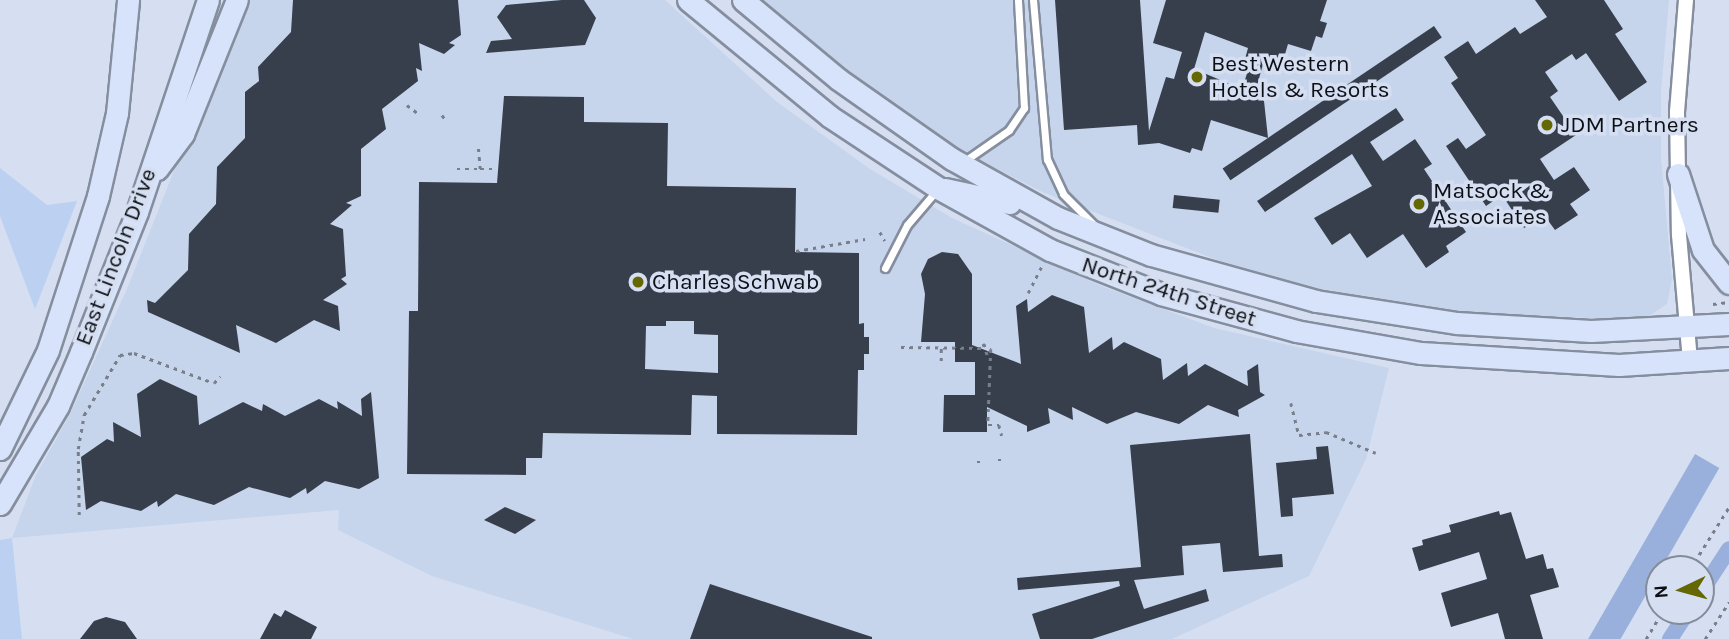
<!DOCTYPE html>
<html>
<head>
<meta charset="utf-8">
<style>
	body { margin:0 }
	#map { position:relative; width:1729px; height:639px; overflow:hidden; background:#d5dff1; font-family:Karla,sans-serif }
	div>[style] { position:absolute }
	.built>* { inset:0; background:#c6d4ec }
	.green>* { inset:0; background:#bcd0f2 }
	.water>* { inset:0; background:#98b0db; transform-origin:0 0 }
	.canal>* { height:16px; margin:-8px; padding:0 8px; transform-origin:8px; border-radius:8px; background:#98b0db }
	.building>* { inset:0; background:#373f4d; transform-origin:0 0 }
	.path>* { height:2.5px; margin-top:-1.25px; transform-origin:0; background:repeating-linear-gradient(90deg,#787f8b 0 3.5px,transparent 0 8.5px) }
	.roads { filter:drop-shadow(2px 0 #858e9e) drop-shadow(-2px 0 #858e9e) drop-shadow(0 2px #858e9e) drop-shadow(0 -2px #858e9e) }
	.lane>* { height:7px; margin:-3.5px; padding:0 3.5px; transform-origin:3.5px; border-radius:3.5px; background:#fff }
	.street>* { height:14px; margin:-7px; padding:0 7px; transform-origin:7px; border-radius:7px; background:#fff }
	.secondary>* { height:21px; margin:-10.5px; padding:0 10.5px; transform-origin:10.5px; border-radius:10.5px; background:#d6e3fa }
	.dots>* { width:19px; height:19px; translate:-50% -50%; box-sizing:border-box; border:4px solid #d5dff1; border-radius:50% }
	span { translate:-50% -50%; white-space:nowrap; text-align:center; line-height:1.15; -webkit-text-stroke:7px #d5dff1; paint-order:stroke }
	.poi-label { font-size:23px; color:#0c0f15 }
	.left { translate:0 -50%; text-align:left }
	.street-label { font-size:23px; color:#0c0f15 }
	.north { position:absolute; left:1645px; top:555px; width:70px; height:70px; box-sizing:border-box; background:#d5dff1; border:2px solid #858c99; border-radius:50%; rotate:265deg; font-size:19px; font-weight:700; line-height:28px; text-align:center; color:#0c0f15 }
	.north::after { content:''; display:block; margin:auto; width:24px; height:32px; background:#656703; clip-path:polygon(50% 0,100% 100%,50% 72%,0 100%) }
</style>
</head>
<body>
<div id="map">
	<div class="built">
		<i style="clip-path:polygon(242px 0,665px 0,777px 102px,870px 169px,952px 218px,1099px 285px,1214px 328px,1389px 368px,1366px 459px,1309px 576px,1172px 639px,633px 639px,432px 576px,338px 530px,339px 510px,12px 538px,36px 475px,70px 414px,127px 289px)"></i>
		<i style="clip-path:polygon(759px 0,1669px 0,1661px 91px,1661px 158px,1672px 279px,1667px 304px,1643px 320px,1440px 312px,1302px 287px,1235px 267px,1040px 191px,955px 147px,822px 55px)"></i>
	</div>
	<div class="green">
		<i style="clip-path:polygon(0 168px,47px 205px,77px 201px,35px 309px,0 216px)"></i>
		<i style="clip-path:polygon(12px 538px,22px 639px,0 639px,0 540px)"></i>
	</div>
	<div class="water">
		<i style="left:1695px;top:454px;width:28px;height:219px;rotate:30deg"></i>
	</div>
	<div class="canal">
		<i style="left:1701px;top:592px;width:51px;rotate:-56.9deg"></i>
		<i style="left:1670px;top:639px;width:33px;rotate:-57deg"></i>
	</div>
	<div class="building">
		<i style="clip-path:polygon(293px 0,458px 0,461px 35px,449px 43px,455px 45px,444px 54px,419px 43px,422px 71px,416px 68px,418px 81px,382px 109px,386px 129px,361px 149px,361px 196px,346px 203px,352px 205px,330px 224px,343px 229px,346px 276px,341px 279px,347px 284px,323px 300px,338px 306px,340px 331px,314px 320px,276px 343px,236px 325px,240px 353px,148px 312px,147px 300px,155px 303px,188px 270px,189px 234px,216px 204px,217px 167px,245px 138px,245px 92px,259px 81px,258px 67px,291px 32px)"></i>
		<i style="clip-path:polygon(562px 0,584px 0,596px 18px,585px 45px,486px 53px,491px 41px,512px 39px,497px 17px,506px 5px)"></i>
		<i style="clip-path:polygon(evenodd,1055px 0,1140px 0,1149px 131px,1166px 77px,1174px 79px,1182px 52px,1153px 43px,1166px 0,1327px 0,1320px 21px,1327px 23px,1322px 38px,1316px 36px,1311px 51px,1288px 44px,1283px 61px,1275px 58px,1272px 67px,1263px 64px,1255px 93px,1264px 101px,1268px 138px,1211px 120px,1202px 151px,1192px 148px,1190px 153px,1159px 143px,1138px 145px,1137px 125px,1064px 130px,1055px 0,1205px 32px,1248px 48px,1245px 59px,1251px 61px,1242px 89px,1194px 69px,1205px 32px)"></i>
		<i style="clip-path:polygon(1535px 0,1604px 0,1623px 29px,1615px 34px,1647px 82px,1619px 101px,1586px 53px,1576px 60px,1572px 54px,1545px 72px,1558px 91px,1550px 97px,1576px 135px,1540px 159px,1554px 180px,1574px 167px,1590px 190px,1570px 204px,1578px 215px,1555px 230px,1544px 215px,1524px 228px,1502px 195px,1486px 206px,1446px 146px,1458px 138px,1466px 149px,1486px 135px,1451px 83px,1458px 78px,1444px 57px,1468px 41px,1476px 54px,1515px 27px,1520px 34px,1547px 17px)"></i>
		<i style="left:1434px;top:26px;width:14px;height:255px;rotate:56deg"></i>
		<i style="clip-path:polygon(evenodd,504px 96px,584px 97px,584px 122px,668px 123px,667px 186px,796px 188px,795px 252px,859px 253px,859px 324px,864px 323px,864px 337px,869px 337px,869px 354px,864px 354px,864px 370px,858px 370px,857px 435px,717px 434px,717px 396px,692px 395px,691px 435px,543px 433px,542px 458px,526px 458px,526px 475px,407px 474px,409px 311px,418px 311px,419px 182px,497px 183px,504px 96px,666px 321px,694px 321px,694px 334px,718px 335px,718px 373px,645px 369px,646px 326px,666px 326px,666px 321px)"></i>
		<i style="clip-path:polygon(1396px 108px,1404px 120px,1370px 142px,1383px 161px,1415px 139px,1432px 164px,1424px 169px,1466px 232px,1446px 246px,1449px 252px,1426px 268px,1403px 234px,1367px 258px,1350px 233px,1332px 245px,1314px 218px,1372px 186px,1352px 154px,1265px 212px,1257px 201px)"></i>
		<i style="left:1174px;top:195px;width:46px;height:13px;rotate:6deg"></i>
		<i style="clip-path:polygon(942px 252px,958px 254px,972px 274px,972px 345px,1021px 364px,1016px 306px,1027px 299px,1028px 312px,1052px 295px,1084px 307px,1089px 353px,1112px 337px,1113px 350px,1124px 342px,1161px 359px,1163px 380px,1187px 363px,1188px 376px,1205px 364px,1248px 386px,1247px 371px,1258px 364px,1260px 392px,1265px 395px,1238px 410px,1239px 417px,1208px 405px,1179px 424px,1136px 412px,1107px 424px,1072px 407px,1073px 420px,1048px 408px,1050px 423px,1027px 432px,1027px 426px,987px 407px,987px 432px,943px 432px,944px 395px,975px 395px,975px 362px,955px 362px,955px 342px,921px 342px,925px 294px,921px 274px,928px 259px)"></i>
		<i style="clip-path:polygon(160px 379px,197px 396px,199px 425px,243px 402px,262px 411px,263px 404px,285px 416px,319px 399px,338px 409px,337px 401px,362px 416px,361px 399px,371px 392px,379px 478px,359px 489px,325px 481px,307px 494px,306px 488px,290px 498px,249px 487px,214px 505px,176px 494px,158px 507px,157px 501px,141px 511px,101px 501px,86px 510px,81px 457px,107px 439px,114px 442px,113px 422px,141px 437px,137px 394px)"></i>
		<i style="clip-path:polygon(1250px 434px,1259px 556px,1282px 554px,1283px 567px,1223px 572px,1220px 543px,1182px 546px,1184px 575px,1134px 580px,1144px 609px,1206px 589px,1209px 601px,1092px 639px,1040px 639px,1032px 614px,1120px 586px,1119px 581px,1018px 590px,1017px 578px,1141px 567px,1130px 445px)"></i>
		<i style="clip-path:polygon(1328px 446px,1334px 494px,1292px 498px,1293px 516px,1281px 517px,1276px 463px,1317px 459px,1316px 447px)"></i>
		<i style="clip-path:polygon(505px 507px,536px 520px,515px 534px,484px 520px)"></i>
		<i style="clip-path:polygon(1499px 511px,1500px 515px,1511px 512px,1526px 559px,1543px 554px,1547px 569px,1553px 568px,1559px 587px,1530px 595px,1543px 639px,1505px 639px,1498px 613px,1451px 627px,1441px 593px,1487px 579px,1479px 552px,1419px 571px,1412px 548px,1423px 545px,1422px 540px,1451px 532px,1449px 525px)"></i>
		<i style="clip-path:polygon(710px 584px,872px 637px,872px 639px,690px 639px)"></i>
		<i style="clip-path:polygon(285px 610px,317px 627px,311px 639px,260px 639px,274px 613px,281px 617px)"></i>
		<i style="clip-path:polygon(106px 617px,125px 622px,137px 639px,80px 639px,94px 621px)"></i>
	</div>
	<div class="path">
		<i style="left:407px;top:105px;width:15px;rotate:37deg"></i>
		<i style="left:442px;top:115px;width:5px;rotate:53deg"></i>
		<i style="left:457px;top:169px;width:23px"></i>
		<i style="left:480px;top:169px;width:25px;rotate:-95deg"></i>
		<i style="left:480px;top:169px;width:14px"></i>
		<i style="left:880px;top:232px;width:10px;rotate:61deg"></i>
		<i style="left:796px;top:251px;width:70px;rotate:-9.9deg"></i>
		<i style="left:1028px;top:293px;width:30px;rotate:-63deg"></i>
		<i style="left:1713px;top:304px;width:16px;rotate:-7deg"></i>
		<i style="left:901px;top:347px;width:81px;rotate:0.7deg"></i>
		<i style="left:987px;top:355px;width:12px;rotate:-110deg"></i>
		<i style="left:983px;top:344px;width:9px;rotate:32deg"></i>
		<i style="left:991px;top:349px;width:76px;rotate:92.3deg"></i>
		<i style="left:988px;top:425px;width:11px"></i>
		<i style="left:999px;top:425px;width:11px;rotate:75deg"></i>
		<i style="left:941px;top:361px;width:14px;rotate:-90deg"></i>
		<i style="left:1291px;top:403px;width:33px;rotate:76deg"></i>
		<i style="left:1299px;top:435px;width:27px;rotate:-6deg"></i>
		<i style="left:1326px;top:432px;width:54px;rotate:22.8deg"></i>
		<i style="left:998px;top:460px;width:5px"></i>
		<i style="left:977px;top:462px;width:6px"></i>
		<i style="left:79px;top:515px;width:66px;rotate:-90.9deg"></i>
		<i style="left:78px;top:449px;width:35px;rotate:-80deg"></i>
		<i style="left:84px;top:415px;width:70px;rotate:-59deg"></i>
		<i style="left:120px;top:355px;width:14px;rotate:-8deg"></i>
		<i style="left:134px;top:353px;width:85px;rotate:20.6deg"></i>
		<i style="left:214px;top:383px;width:9px;rotate:-49deg"></i>
		<i style="left:1690px;top:569px;width:73px;rotate:-57.8deg"></i>
		<i style="left:1646px;top:639px;width:33px;rotate:-59deg"></i>
		<i style="left:1705px;top:639px;width:44px;rotate:-57deg"></i>
	</div>
	<div class="roads">
		<div class="lane">
			<i style="left:1033px;top:0;width:160px;rotate:85deg"></i>
			<i style="left:1047px;top:159px;width:38px;rotate:65deg"></i>
			<i style="left:1063px;top:194px;width:45px;rotate:45deg"></i>
			<i style="left:963px;top:162px;width:56px;rotate:-34.8deg"></i>
			<i style="left:1009px;top:130px;width:27px;rotate:-56deg"></i>
			<i style="left:1024px;top:108px;width:108px;rotate:-93.2deg"></i>
			<i style="left:885px;top:268px;width:48px;rotate:-62.9deg"></i>
			<i style="left:907px;top:225px;width:45px;rotate:-49.5deg"></i>
		</div>
		<div class="street">
			<i style="left:1686px;top:0;width:112px;rotate:94.6deg"></i>
			<i style="left:1677px;top:112px;width:123px;rotate:89.1deg"></i>
			<i style="left:1679px;top:235px;width:127px;rotate:85deg"></i>
		</div>
		<div class="secondary">
			<i style="left:688px;top:0;width:183px;rotate:39.4deg"></i>
			<i style="left:829px;top:116px;width:131px;rotate:33.4deg"></i>
			<i style="left:938px;top:188px;width:128px;rotate:29deg"></i>
			<i style="left:1050px;top:250px;width:119px;rotate:21.6deg"></i>
			<i style="left:1161px;top:294px;width:140px;rotate:15.3deg"></i>
			<i style="left:1296px;top:331px;width:127px;rotate:10deg"></i>
			<i style="left:1421px;top:353px;width:198px;rotate:3.5deg"></i>
			<i style="left:1619px;top:365px;width:110px;rotate:-3.6deg"></i>
			<i style="left:743px;top:0;width:124px;rotate:39.7deg"></i>
			<i style="left:838px;top:79px;width:139px;rotate:35.1deg"></i>
			<i style="left:952px;top:159px;width:121px;rotate:29.1deg"></i>
			<i style="left:1058px;top:218px;width:100px;rotate:21.7deg"></i>
			<i style="left:1151px;top:255px;width:171px;rotate:15.6deg"></i>
			<i style="left:1316px;top:301px;width:143px;rotate:8.9deg"></i>
			<i style="left:1457px;top:323px;width:134px;rotate:3.4deg"></i>
			<i style="left:1591px;top:331px;width:138px;rotate:-2.9deg"></i>
			<i style="left:157px;top:169px;width:44px;rotate:-53.4deg"></i>
			<i style="left:183px;top:134px;width:144px;rotate:-68.1deg"></i>
			<i style="left:1678px;top:174px;width:80px;rotate:71.8deg"></i>
			<i style="left:1703px;top:250px;width:42px;rotate:51.8deg"></i>
			<i style="left:945px;top:189px;width:66px;rotate:12.3deg"></i>
			<i style="left:0;top:449px;width:110px;rotate:-64.1deg"></i>
			<i style="left:48px;top:350px;width:162px;rotate:-72deg"></i>
			<i style="left:98px;top:196px;width:85px;rotate:-77.1deg"></i>
			<i style="left:117px;top:113px;width:114px;rotate:-84.4deg"></i>
			<i style="left:0;top:504px;width:114px;rotate:-59.4deg"></i>
			<i style="left:58px;top:406px;width:59px;rotate:-66.9deg"></i>
			<i style="left:81px;top:352px;width:151px;rotate:-68.2deg"></i>
			<i style="left:137px;top:212px;width:224px;rotate:-71.5deg"></i>
		</div>
	</div>
	<div class="dots">
		<i style="left:1197px;top:77px;background:#656703"></i>
		<i style="left:1547px;top:125px;background:#656703"></i>
		<i style="left:1419px;top:204px;background:#656703"></i>
		<i style="left:638px;top:282px;background:#656703"></i>
	</div>
	<div class="poi-label">
		<span class="left" style="left:1211px;top:77px">Best Western<br>Hotels &amp; Resorts</span>
		<span class="left" style="left:1561px;top:125px">JDM Partners</span>
		<span class="left" style="left:1433px;top:204px">Matsock &amp;<br>Associates</span>
		<span class="left" style="left:652px;top:282px">Charles Schwab</span>
	</div>
	<div class="street-label">
		<span style="left:116px;top:257px;rotate:-69deg">East Lincoln Drive</span>
		<span style="left:1169px;top:292px;rotate:18deg">North 24th Street</span>
	</div>
	<div class="north">N</div>
</div>
</body>
</html>
